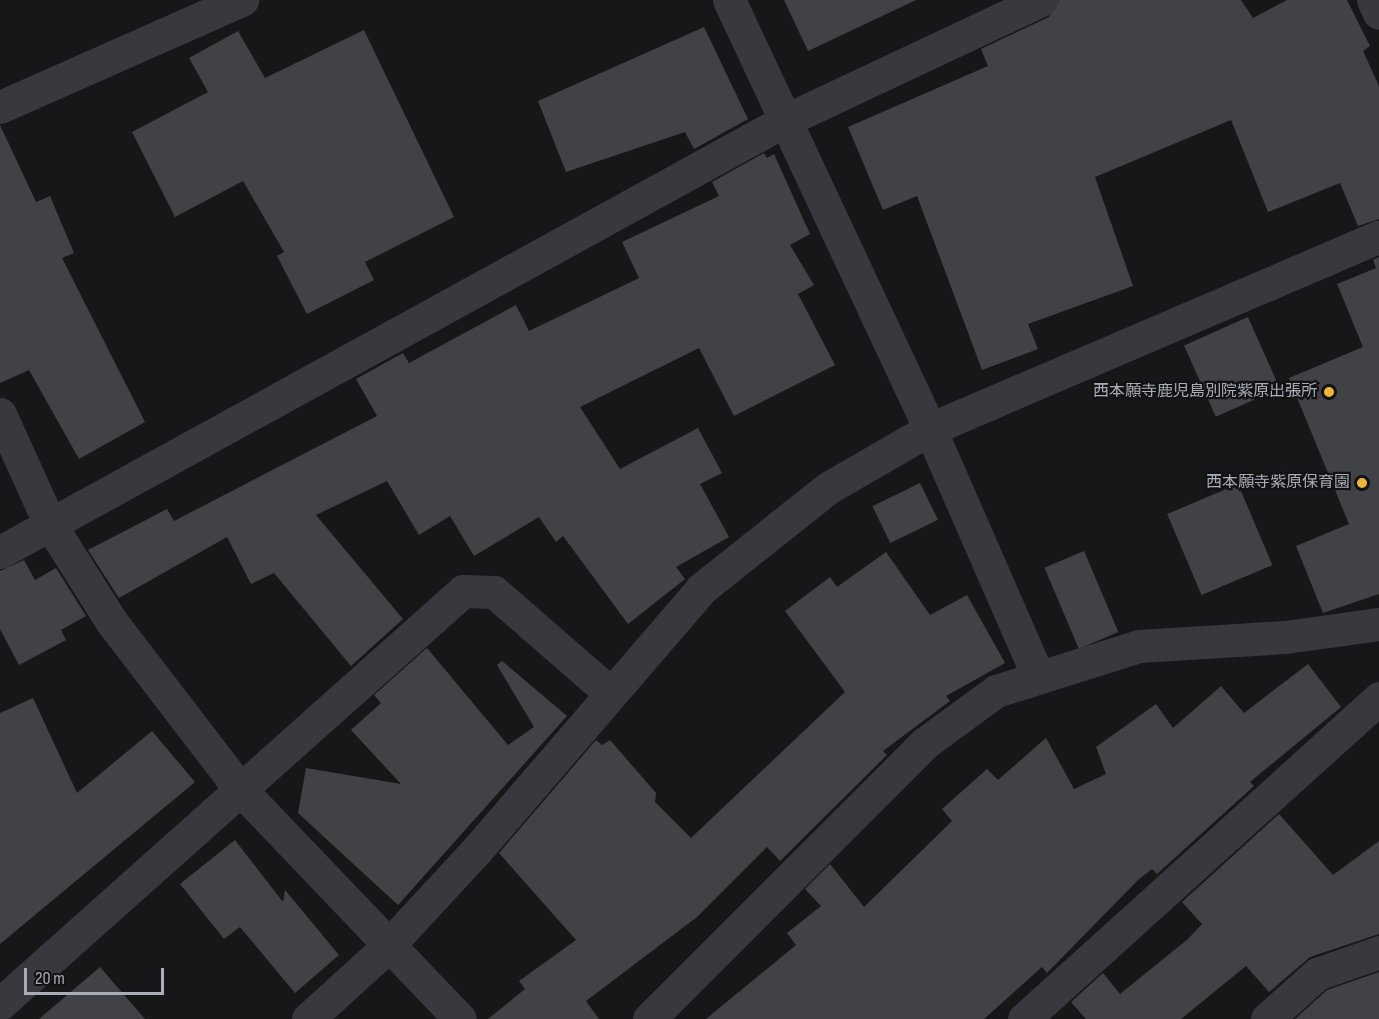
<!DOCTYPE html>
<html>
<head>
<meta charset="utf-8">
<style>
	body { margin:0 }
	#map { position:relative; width:1379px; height:1019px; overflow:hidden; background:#171719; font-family:"Sofia Sans Condensed","Noto Sans JP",sans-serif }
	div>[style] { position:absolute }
	.building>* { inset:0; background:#414246; transform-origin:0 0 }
	.street>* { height:33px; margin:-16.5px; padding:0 16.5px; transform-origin:16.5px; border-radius:16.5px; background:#38383e }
	.dots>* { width:16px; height:16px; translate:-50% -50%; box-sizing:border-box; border:3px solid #121214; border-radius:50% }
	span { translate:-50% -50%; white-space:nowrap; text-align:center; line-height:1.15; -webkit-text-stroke:4.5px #121214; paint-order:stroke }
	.poi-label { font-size:16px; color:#a9adb8 }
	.right { translate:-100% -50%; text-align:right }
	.scale { position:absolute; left:24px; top:968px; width:140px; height:27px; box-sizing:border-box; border:3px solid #a9adb8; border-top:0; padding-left:8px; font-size:18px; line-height:21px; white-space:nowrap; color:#a9adb8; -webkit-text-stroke:4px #121214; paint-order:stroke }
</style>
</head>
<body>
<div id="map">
	<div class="building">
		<i style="clip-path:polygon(784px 0,916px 0,808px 51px)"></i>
		<i style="clip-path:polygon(1059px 0,1241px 0,1253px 18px,1287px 0,1347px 0,1370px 46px,1363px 51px,1379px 86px,1379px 219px,1358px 226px,1340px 183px,1268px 212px,1231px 120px,1095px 177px,1133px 286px,1028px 324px,1038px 349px,982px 370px,917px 196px,883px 210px,848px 127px,988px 66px,981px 49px,1049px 17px)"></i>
		<i style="clip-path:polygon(704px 27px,748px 119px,694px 149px,685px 132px,566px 172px,538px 101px)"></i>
		<i style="clip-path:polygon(364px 30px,454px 217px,365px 262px,374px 280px,307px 314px,277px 256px,284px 252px,243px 181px,175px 217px,132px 132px,208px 92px,189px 58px,238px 31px,265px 78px)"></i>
		<i style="clip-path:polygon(0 125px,36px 202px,50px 196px,74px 253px,62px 258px,145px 422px,79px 459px,29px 370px,0 383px)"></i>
		<i style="clip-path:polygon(764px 153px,767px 158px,774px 154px,810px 234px,790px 245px,814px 285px,798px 294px,835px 365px,734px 416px,699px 348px,580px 407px,620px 469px,698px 428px,722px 473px,700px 484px,729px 537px,676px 567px,685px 579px,628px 624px,563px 536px,556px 542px,539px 517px,474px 556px,450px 516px,419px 535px,387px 481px,316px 515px,403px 619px,351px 666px,274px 573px,251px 584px,227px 537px,119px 598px,88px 550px,167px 509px,174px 521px,377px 416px,356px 379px,403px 353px,409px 363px,516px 305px,529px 331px,639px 278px,622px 242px,719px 196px,712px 182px)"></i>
		<i style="clip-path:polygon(1379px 257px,1379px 594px,1323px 613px,1296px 546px,1349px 524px,1289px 378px,1363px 347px,1337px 284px,1376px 268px,1373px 260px)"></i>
		<i style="left:1248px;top:317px;width:78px;height:70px;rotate:66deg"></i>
		<i style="left:920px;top:483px;width:41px;height:53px;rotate:64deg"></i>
		<i style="left:1238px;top:484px;width:88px;height:77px;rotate:67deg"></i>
		<i style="left:1084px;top:551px;width:88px;height:43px;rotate:67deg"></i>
		<i style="clip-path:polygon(886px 552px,930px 615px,967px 595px,1005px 663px,946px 696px,950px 701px,883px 751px,887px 755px,780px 861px,767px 847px,697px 917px,586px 1001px,599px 1019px,488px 1019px,525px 989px,519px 981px,576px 940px,499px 853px,596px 740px,602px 745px,610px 740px,656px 793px,655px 802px,691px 838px,845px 692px,785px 611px,830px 577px,837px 587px)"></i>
		<i style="clip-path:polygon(24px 560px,35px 580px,56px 568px,86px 616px,61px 630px,66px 640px,19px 665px,0 629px,0 571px)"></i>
		<i style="clip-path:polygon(427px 648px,508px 745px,534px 727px,497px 665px,502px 661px,567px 716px,398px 905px,298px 813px,306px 768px,401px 784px,351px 730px,381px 703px,374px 695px)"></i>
		<i style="clip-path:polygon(1308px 664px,1341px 707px,1250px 782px,1254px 786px,1157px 874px,1152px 869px,1138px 880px,1047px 973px,1042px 967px,984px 1019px,706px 1019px,796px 945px,787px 933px,821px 906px,805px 889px,830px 864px,864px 907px,952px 821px,942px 809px,987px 769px,998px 780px,1046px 738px,1074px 789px,1106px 774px,1096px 747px,1156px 704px,1173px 728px,1221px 686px,1244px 713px)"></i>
		<i style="clip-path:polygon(33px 698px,77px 793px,152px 731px,195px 782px,0 944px,0 713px)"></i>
		<i style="clip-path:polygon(1279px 814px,1333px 875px,1379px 841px,1379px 934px,1310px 957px,1269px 992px,1246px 966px,1181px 1019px,1086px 1019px,1071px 1002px,1103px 973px,1120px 994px,1188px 939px,1202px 924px,1182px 902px)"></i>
		<i style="clip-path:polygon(235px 840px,283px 902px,285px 890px,339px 955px,295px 993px,240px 927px,224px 939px,180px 884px)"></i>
		<i style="clip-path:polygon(100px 967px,145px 1019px,39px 1019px)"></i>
		<i style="clip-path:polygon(1379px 972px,1379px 1019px,1295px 1019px,1327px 990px)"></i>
	</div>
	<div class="street">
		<i style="left:729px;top:0;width:474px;rotate:64.9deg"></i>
		<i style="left:930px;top:429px;width:267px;rotate:66.4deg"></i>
		<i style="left:1373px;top:0;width:14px;rotate:65deg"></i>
		<i style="left:0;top:107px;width:265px;rotate:-23.9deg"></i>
		<i style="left:0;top:414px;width:121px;rotate:65.6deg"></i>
		<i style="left:50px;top:524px;width:115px;rotate:57.8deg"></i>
		<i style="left:111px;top:621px;width:212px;rotate:52.5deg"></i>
		<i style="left:240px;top:789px;width:318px;rotate:46.3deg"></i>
		<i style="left:0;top:552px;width:895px;rotate:-28.8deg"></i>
		<i style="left:784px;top:121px;width:284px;rotate:-25.2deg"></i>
		<i style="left:0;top:1004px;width:620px;rotate:-41.73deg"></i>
		<i style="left:463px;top:591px;width:31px;rotate:2deg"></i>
		<i style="left:494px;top:592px;width:154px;rotate:41deg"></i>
		<i style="left:308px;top:1019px;width:107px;rotate:-42.3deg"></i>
		<i style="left:387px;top:947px;width:131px;rotate:-47.2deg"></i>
		<i style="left:476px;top:851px;width:345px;rotate:-49.3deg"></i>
		<i style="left:701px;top:589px;width:162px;rotate:-38.5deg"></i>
		<i style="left:828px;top:488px;width:118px;rotate:-30deg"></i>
		<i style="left:930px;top:429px;width:488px;rotate:-23.2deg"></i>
		<i style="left:649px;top:1019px;width:390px;rotate:-45deg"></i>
		<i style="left:925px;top:743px;width:88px;rotate:-36.2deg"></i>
		<i style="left:996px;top:691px;width:150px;rotate:-17.5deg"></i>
		<i style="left:1139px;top:646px;width:146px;rotate:-3.5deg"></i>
		<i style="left:1285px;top:637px;width:95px;rotate:-7.9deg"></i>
		<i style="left:1024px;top:1019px;width:479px;rotate:-42.1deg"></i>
		<i style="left:1267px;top:1019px;width:67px;rotate:-42deg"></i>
		<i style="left:1317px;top:974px;width:66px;rotate:-19.5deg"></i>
	</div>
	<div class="dots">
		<i style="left:1329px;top:392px;background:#f1b637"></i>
		<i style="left:1362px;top:483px;background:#f1b637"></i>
	</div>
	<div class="poi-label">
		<span class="right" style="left:1317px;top:392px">西本願寺鹿児島別院紫原出張所</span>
		<span class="right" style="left:1350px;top:483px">西本願寺紫原保育園</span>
	</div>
	<div class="scale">20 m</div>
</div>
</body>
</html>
